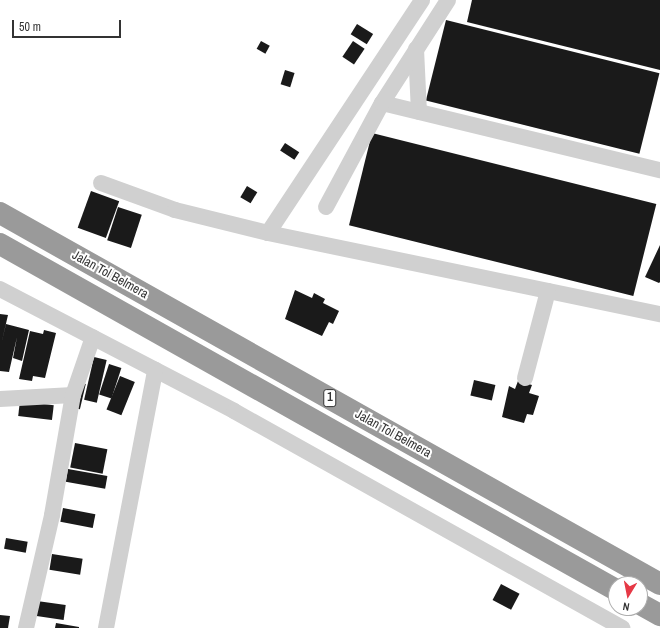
<!DOCTYPE html>
<html>
<head>
<meta charset="utf-8">
<style>
	body { margin:0 }
	#map { position:relative; width:660px; height:628px; overflow:hidden; background:#fff; font-family:"Archivo Narrow",sans-serif }
	div>[style] { position:absolute }
	.building>* { inset:0; background:#1a1a1a; transform-origin:0 0 }
	.minor>* { height:16px; margin:-8px; padding:0 8px; transform-origin:8px; border-radius:8px; background:#d0d0d0 }
	.highway>* { height:22px; margin:-11px; padding:0 11px; transform-origin:11px; border-radius:11px; background:#9a9a9a }
	span { translate:-50% -50%; white-space:nowrap; text-align:center; line-height:1.15; -webkit-text-stroke:4px #fff; paint-order:stroke }
	.shield-label span { padding:1px 3px; background:#fff; border:1px solid; border-radius:3px; -webkit-text-stroke-width:0 }
	.shield-label { font-size:12px; color:#333; font-weight:700 }
	.street-label { font-size:13px; color:#333 }
	.north { position:absolute; left:608px; top:576px; width:40px; height:40px; box-sizing:border-box; background:#fff; border:1px solid #adadad; border-radius:50%; rotate:190deg; font-size:11px; font-weight:700; line-height:16px; text-align:center; color:#333 }
	.north::after { content:''; display:block; margin:auto; width:14px; height:18px; background:#e63946; clip-path:polygon(50% 0,100% 100%,50% 72%,0 100%) }
	.scale { position:absolute; left:12px; top:20px; width:109px; height:18px; box-sizing:border-box; border:2px solid #333; border-top:0; padding-left:5px; font-size:12px; line-height:14px; white-space:nowrap; color:#333; -webkit-text-stroke:3px #fff; paint-order:stroke }
</style>
</head>
<body>
<div id="map">
	<div class="building">
		<i style="clip-path:polygon(472px 0,660px 0,660px 70px,467px 22px)"></i>
		<i style="left:446px;top:20px;width:220px;height:83px;rotate:14deg"></i>
		<i style="left:357px;top:24px;width:19px;height:12px;rotate:32deg"></i>
		<i style="left:261px;top:41px;width:10px;height:9px;rotate:29deg"></i>
		<i style="left:353px;top:41px;width:14px;height:19px;rotate:34deg"></i>
		<i style="left:285px;top:70px;width:10px;height:15px;rotate:17deg"></i>
		<i style="left:372px;top:133px;width:293px;height:95px;rotate:14deg"></i>
		<i style="left:285px;top:143px;width:17px;height:9px;rotate:33deg"></i>
		<i style="left:247px;top:186px;width:12px;height:13px;rotate:31deg"></i>
		<i style="left:91px;top:191px;width:30px;height:39px;rotate:20deg"></i>
		<i style="left:118px;top:207px;width:25px;height:35px;rotate:18deg"></i>
		<i style="clip-path:polygon(660px 245px,660px 282px,659px 283px,645px 277px)"></i>
		<i style="clip-path:polygon(295px 290px,312px 298px,314px 293px,325px 299px,323px 303px,339px 311px,333px 324px,329px 322px,322px 336px,285px 319px)"></i>
		<i style="clip-path:polygon(0 314px,8px 315px,1px 345px,6px 324px,29px 330px,22px 361px,13px 358px,17px 337px,9px 372px,0 371px)"></i>
		<i style="clip-path:polygon(44px 330px,56px 333px,45px 378px,33px 376px,32px 381px,19px 379px,30px 331px,43px 334px)"></i>
		<i style="left:94px;top:357px;width:13px;height:44px;rotate:13deg"></i>
		<i style="left:109px;top:364px;width:13px;height:32px;rotate:18deg"></i>
		<i style="left:120px;top:376px;width:16px;height:36px;rotate:22deg"></i>
		<i style="left:474px;top:380px;width:22px;height:16px;rotate:13deg"></i>
		<i style="clip-path:polygon(518px 381px,532px 385px,529px 393px,539px 396px,533px 415px,527px 414px,524px 423px,502px 417px,509px 386px,515px 389px)"></i>
		<i style="left:77px;top:382px;width:9px;height:26px;rotate:13deg"></i>
		<i style="left:20px;top:401px;width:34px;height:15px;rotate:7deg"></i>
		<i style="left:75px;top:443px;width:33px;height:25px;rotate:11deg"></i>
		<i style="left:68px;top:469px;width:40px;height:13px;rotate:10deg"></i>
		<i style="left:63px;top:508px;width:33px;height:14px;rotate:11deg"></i>
		<i style="left:6px;top:538px;width:22px;height:11px;rotate:10deg"></i>
		<i style="left:52px;top:554px;width:31px;height:16px;rotate:9deg"></i>
		<i style="left:501px;top:584px;width:21px;height:18px;rotate:28deg"></i>
		<i style="left:37px;top:601px;width:29px;height:15px;rotate:8deg"></i>
		<i style="clip-path:polygon(0 615px,10px 616px,8px 628px,0 628px)"></i>
		<i style="clip-path:polygon(56px 623px,79px 627px,79px 628px,55px 628px)"></i>
	</div>
	<div class="minor">
		<i style="left:416px;top:49px;width:63px;rotate:87.3deg"></i>
		<i style="left:382px;top:103px;width:286px;rotate:13.6deg"></i>
		<i style="left:101px;top:183px;width:79px;rotate:20deg"></i>
		<i style="left:175px;top:210px;width:96px;rotate:13.9deg"></i>
		<i style="left:268px;top:233px;width:400px;rotate:11.7deg"></i>
		<i style="left:326px;top:207px;width:118px;rotate:-61.7deg"></i>
		<i style="left:382px;top:103px;width:122px;rotate:-57.3deg"></i>
		<i style="left:268px;top:233px;width:279px;rotate:-56.5deg"></i>
		<i style="left:0;top:289px;width:264px;rotate:27.5deg"></i>
		<i style="left:234px;top:411px;width:445px;rotate:29.2deg"></i>
		<i style="left:525px;top:378px;width:90px;rotate:-75.2deg"></i>
		<i style="left:0;top:399px;width:73px;rotate:-3.1deg"></i>
		<i style="left:26px;top:628px;width:116px;rotate:-77deg"></i>
		<i style="left:52px;top:515px;width:122px;rotate:-80.1deg"></i>
		<i style="left:73px;top:395px;width:61px;rotate:-71deg"></i>
		<i style="left:106px;top:628px;width:263px;rotate:-79.2deg"></i>
	</div>
	<div class="highway">
		<i style="left:0;top:213px;width:757px;rotate:29.34deg"></i>
		<i style="left:0;top:244px;width:707px;rotate:29.32deg"></i>
		<i style="left:640px;top:604px;width:23px;rotate:29deg"></i>
	</div>
	<div class="shield-label">
		<span style="left:330px;top:398px">1</span>
	</div>
	<div class="street-label">
		<span style="left:110px;top:275px;rotate:29deg">Jalan Tol Belmera</span>
		<span style="left:393px;top:434px;rotate:29deg">Jalan Tol Belmera</span>
	</div>
	<div class="north">N</div>
	<div class="scale">50 m</div>
</div>
</body>
</html>
